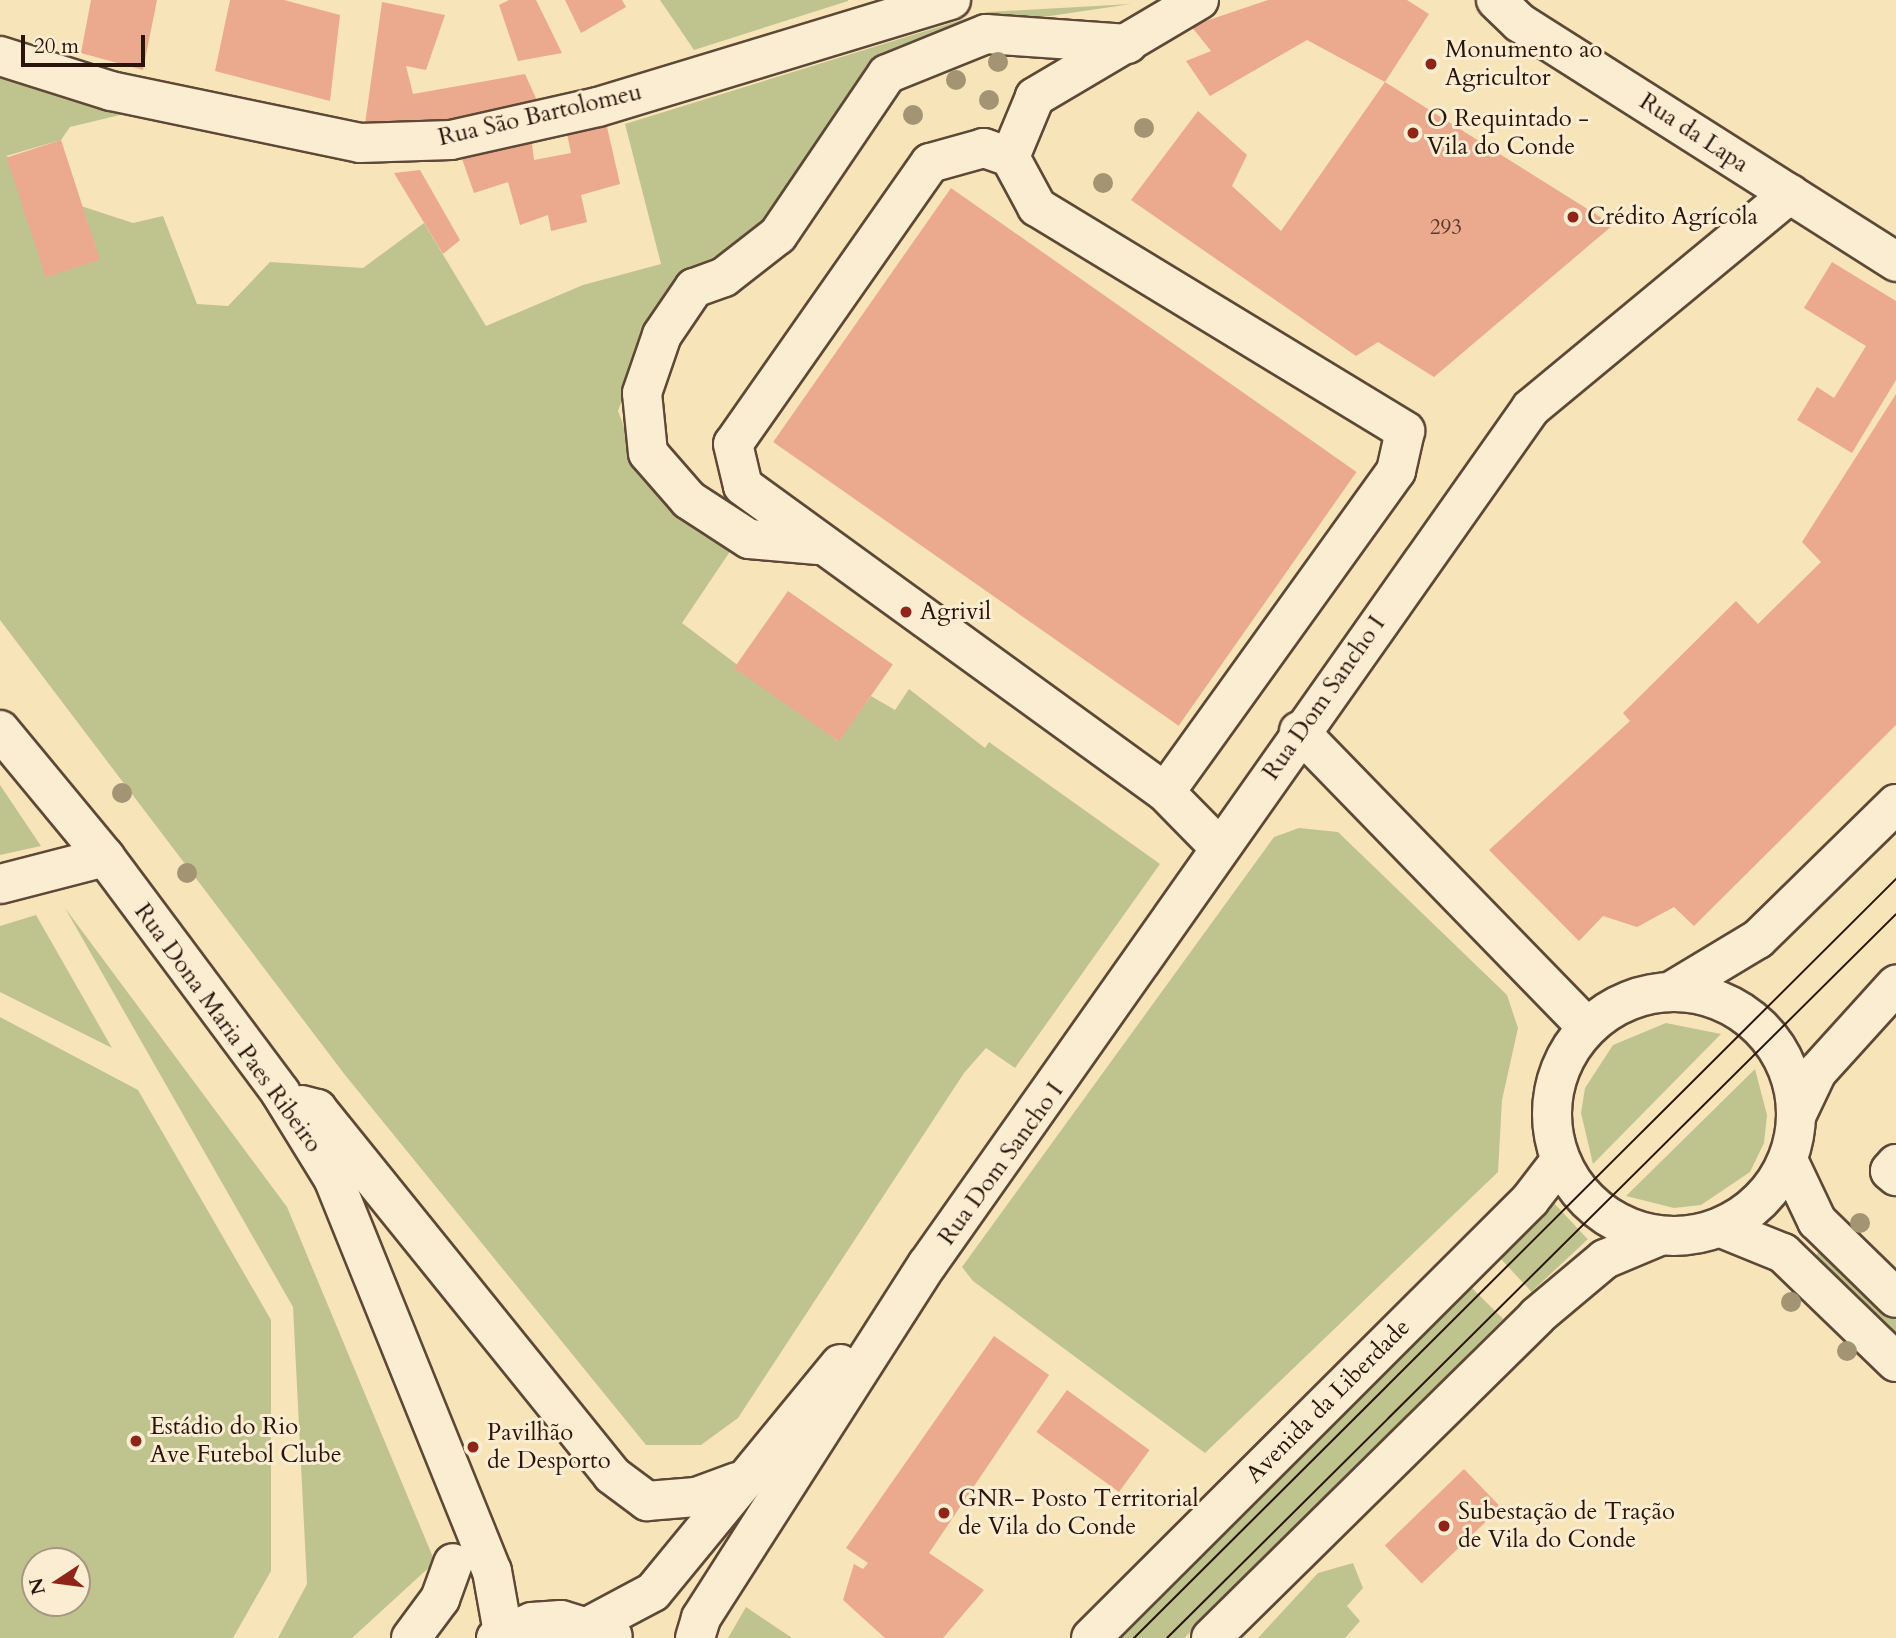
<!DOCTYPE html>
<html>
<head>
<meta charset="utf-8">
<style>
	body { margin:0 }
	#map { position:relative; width:1896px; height:1638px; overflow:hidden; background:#f8e4b9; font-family:Cardo,serif }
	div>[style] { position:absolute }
	.green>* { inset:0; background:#bfc48e; transform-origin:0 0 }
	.building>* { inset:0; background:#eba98e; transform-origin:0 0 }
	.roads { filter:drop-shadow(2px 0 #5e4836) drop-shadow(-2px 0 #5e4836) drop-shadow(0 2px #5e4836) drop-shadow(0 -2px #5e4836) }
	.minor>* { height:38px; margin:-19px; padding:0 19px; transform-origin:19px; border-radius:19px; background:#faedd2 }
	.minor>.ring { margin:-19px; padding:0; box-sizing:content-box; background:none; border:38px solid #faedd2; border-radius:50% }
	.tram>* { height:2px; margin:-1px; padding:0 1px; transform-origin:1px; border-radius:1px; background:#2a140b }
	.trees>* { width:20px; height:20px; margin:-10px; border-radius:50%; background:#a39473 }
	.dots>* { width:19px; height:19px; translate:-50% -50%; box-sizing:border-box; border:4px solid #faedd2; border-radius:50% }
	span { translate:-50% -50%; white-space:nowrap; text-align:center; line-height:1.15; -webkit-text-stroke:6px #faedd2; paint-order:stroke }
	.number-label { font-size:21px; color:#5a392c }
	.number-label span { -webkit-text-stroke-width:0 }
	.poi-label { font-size:24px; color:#2a140b }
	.left { translate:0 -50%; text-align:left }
	.street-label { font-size:24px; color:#2a140b }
	.north { position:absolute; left:21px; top:1547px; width:70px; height:70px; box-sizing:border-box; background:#faedd2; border:2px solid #a79682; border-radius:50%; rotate:257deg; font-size:19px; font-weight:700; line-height:28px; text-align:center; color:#2a140b }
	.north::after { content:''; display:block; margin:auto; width:24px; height:32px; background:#8f2418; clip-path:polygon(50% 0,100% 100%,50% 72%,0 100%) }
	.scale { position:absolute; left:21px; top:35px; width:124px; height:32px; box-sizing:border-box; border:4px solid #2a140b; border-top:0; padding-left:9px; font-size:21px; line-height:24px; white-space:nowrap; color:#2a140b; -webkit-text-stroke:5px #faedd2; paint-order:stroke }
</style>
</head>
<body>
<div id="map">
	<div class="green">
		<i style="clip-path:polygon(660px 0,848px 0,848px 1px,694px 50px)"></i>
		<i style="clip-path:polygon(1131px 4px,996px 24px,871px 73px,773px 219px,638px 358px,618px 411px,641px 471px,731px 550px,682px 623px,838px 741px,871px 696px,895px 710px,909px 689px,985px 748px,989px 742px,1160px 864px,1015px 1068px,986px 1048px,964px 1073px,738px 1418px,701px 1445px,646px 1445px,345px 1075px,0 620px,0 75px,124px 114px,70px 127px,61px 140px,6px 156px,81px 206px,133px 223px,163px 216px,197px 304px,228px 306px,270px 262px,363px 268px,424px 223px,486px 326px,583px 285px,661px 264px,625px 124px,987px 12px)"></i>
		<i style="clip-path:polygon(0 785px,41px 846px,0 855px)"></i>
		<i style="clip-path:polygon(1299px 828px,1338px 832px,1507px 995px,1518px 1028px,1502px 1100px,1498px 1172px,1205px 1453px,973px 1281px,962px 1267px,1274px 837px)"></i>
		<i style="clip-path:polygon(65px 908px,287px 1207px,435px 1562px,352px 1638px,278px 1638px,307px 1584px,293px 1307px)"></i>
		<i style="clip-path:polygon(36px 915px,112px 1048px,0 992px,0 926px)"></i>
		<i style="clip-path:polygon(evenodd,0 1017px,138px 1090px,271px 1320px,271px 1571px,233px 1638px,0 1638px,0 1017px,35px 1561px,77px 1561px,77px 1603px,35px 1603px,35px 1561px)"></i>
		<i style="clip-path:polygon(1666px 1023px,1721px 1034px,1593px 1164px,1581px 1113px,1585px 1088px,1613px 1045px)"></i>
		<i style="clip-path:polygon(1755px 1069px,1767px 1115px,1764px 1143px,1750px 1172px,1701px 1205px,1674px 1208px,1626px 1196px)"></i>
		<i style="left:1553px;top:1202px;width:51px;height:77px;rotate:47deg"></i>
		<i style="clip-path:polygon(1823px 1249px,1896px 1320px,1896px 1341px,1811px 1259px)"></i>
		<i style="left:1472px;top:1288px;width:44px;height:496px;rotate:45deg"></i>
		<i style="clip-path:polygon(1353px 1563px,1363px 1588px,1347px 1606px,1360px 1621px,1345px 1638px,1258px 1638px,1318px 1573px)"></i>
		<i style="clip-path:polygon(746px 1607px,792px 1638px,728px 1638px)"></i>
	</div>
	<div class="building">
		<i style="clip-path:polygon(91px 0,157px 0,143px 70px,81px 53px)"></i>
		<i style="clip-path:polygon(230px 0,284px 0,340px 15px,330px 101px,215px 71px)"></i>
		<i style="clip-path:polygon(509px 0,536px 0,562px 53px,518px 61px,499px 5px)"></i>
		<i style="clip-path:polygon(565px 0,622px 0,626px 7px,581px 33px)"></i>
		<i style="clip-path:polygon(1268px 0,1407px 0,1429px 14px,1385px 82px,1307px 40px,1210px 96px,1186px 61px,1211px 51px,1191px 26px)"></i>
		<i style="clip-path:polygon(382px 2px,445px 15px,426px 70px,406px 66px,413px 94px,525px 74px,539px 105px,420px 127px,365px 124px)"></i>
		<i style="clip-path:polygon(1385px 82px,1613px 225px,1434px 377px,1378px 342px,1356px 356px,1131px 200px,1198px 111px,1247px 155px,1232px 186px,1281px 231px)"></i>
		<i style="clip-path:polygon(605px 118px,620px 184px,581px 195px,587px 222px,551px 231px,548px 215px,520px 225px,508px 182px,474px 193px,461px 156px,531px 136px,534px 160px,571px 153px,566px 129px)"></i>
		<i style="left:61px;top:140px;width:126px;height:57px;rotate:72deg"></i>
		<i style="clip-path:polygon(420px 170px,460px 240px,443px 254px,394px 173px)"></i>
		<i style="left:951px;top:188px;width:495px;height:310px;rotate:35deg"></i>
		<i style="clip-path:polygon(1832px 262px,1896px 301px,1896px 380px,1852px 453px,1797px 420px,1817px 387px,1834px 398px,1866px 346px,1804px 308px)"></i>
		<i style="clip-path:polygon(1896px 394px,1896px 725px,1694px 926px,1674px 907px,1637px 927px,1603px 916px,1579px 941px,1489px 850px,1630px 721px,1623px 713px,1736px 601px,1758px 624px,1821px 562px,1802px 542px)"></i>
		<i style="left:788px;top:591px;width:128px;height:94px;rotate:35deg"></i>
		<i style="clip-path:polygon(994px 1336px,1049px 1375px,929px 1553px,984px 1590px,943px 1638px,885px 1638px,843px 1600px,854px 1564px,863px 1569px,868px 1563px,846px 1548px)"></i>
		<i style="left:1067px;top:1390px;width:102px;height:52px;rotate:36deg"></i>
		<i style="left:1464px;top:1469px;width:53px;height:110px;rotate:46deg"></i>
	</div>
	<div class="roads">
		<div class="minor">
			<i style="left:1199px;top:0;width:191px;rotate:149.4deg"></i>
			<i style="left:1035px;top:97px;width:65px;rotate:112.6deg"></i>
			<i style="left:1010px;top:157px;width:57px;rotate:61.6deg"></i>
			<i style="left:1037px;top:207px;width:431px;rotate:31.3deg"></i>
			<i style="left:1405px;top:431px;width:41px;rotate:102.7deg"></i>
			<i style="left:1396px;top:471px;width:395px;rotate:125.7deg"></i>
			<i style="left:1165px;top:792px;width:78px;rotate:45.5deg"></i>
			<i style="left:1496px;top:0;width:33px;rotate:44deg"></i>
			<i style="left:1520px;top:23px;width:446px;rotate:32.4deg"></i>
			<i style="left:0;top:56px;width:116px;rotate:17.5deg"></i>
			<i style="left:111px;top:91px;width:254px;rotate:11.8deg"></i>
			<i style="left:360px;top:143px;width:91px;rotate:-1.9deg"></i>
			<i style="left:451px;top:140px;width:151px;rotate:-12.7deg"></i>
			<i style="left:598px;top:107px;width:369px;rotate:-16.9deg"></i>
			<i style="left:1010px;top:157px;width:28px;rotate:-161deg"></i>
			<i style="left:984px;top:148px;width:56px;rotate:164.5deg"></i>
			<i style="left:930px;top:163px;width:343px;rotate:125deg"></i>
			<i style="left:733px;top:444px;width:43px;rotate:76.6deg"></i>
			<i style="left:743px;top:486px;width:521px;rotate:35.95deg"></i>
			<i style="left:818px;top:545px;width:69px;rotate:-175deg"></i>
			<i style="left:749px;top:539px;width:72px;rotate:-147deg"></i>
			<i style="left:689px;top:500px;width:62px;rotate:-131.1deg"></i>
			<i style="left:648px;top:453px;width:60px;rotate:-95.7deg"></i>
			<i style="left:642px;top:393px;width:61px;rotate:-71deg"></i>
			<i style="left:662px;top:335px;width:57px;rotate:-55.8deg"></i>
			<i style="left:694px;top:288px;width:32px;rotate:-20deg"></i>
			<i style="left:724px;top:277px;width:68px;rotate:-37.9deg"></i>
			<i style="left:778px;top:235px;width:194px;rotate:-55.9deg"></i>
			<i style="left:887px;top:74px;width:107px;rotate:-22deg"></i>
			<i style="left:986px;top:34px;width:142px;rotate:4deg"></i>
			<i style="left:0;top:730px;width:165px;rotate:50.4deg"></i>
			<i style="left:105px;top:857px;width:293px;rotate:53.3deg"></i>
			<i style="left:280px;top:1092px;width:101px;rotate:58.4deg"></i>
			<i style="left:333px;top:1178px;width:424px;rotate:68deg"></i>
			<i style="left:492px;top:1571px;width:62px;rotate:79.8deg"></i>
			<i style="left:1299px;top:731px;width:413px;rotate:45.8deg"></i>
			<i style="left:0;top:884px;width:108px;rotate:-14.4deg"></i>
			<i style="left:1673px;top:990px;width:99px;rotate:-31deg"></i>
			<i style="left:1758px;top:939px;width:193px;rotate:-44.4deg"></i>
			<i class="ring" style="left:1552px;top:992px;width:206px;height:206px"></i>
			<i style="left:302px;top:1105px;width:16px;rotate:15deg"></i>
			<i style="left:317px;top:1109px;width:470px;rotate:51.1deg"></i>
			<i style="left:612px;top:1475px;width:44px;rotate:36.6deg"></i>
			<i style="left:647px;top:1501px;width:49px;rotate:-4.7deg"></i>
			<i style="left:696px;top:1497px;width:44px;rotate:-20.1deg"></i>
			<i style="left:1797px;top:1114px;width:47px;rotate:-64.5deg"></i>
			<i style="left:1817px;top:1072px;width:118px;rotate:-47.8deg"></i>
			<i style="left:1788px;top:1160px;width:68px;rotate:64.6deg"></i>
			<i style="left:1817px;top:1221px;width:110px;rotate:44.3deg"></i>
			<i style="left:1896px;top:1164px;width:9px;rotate:131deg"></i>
			<i style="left:1890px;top:1171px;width:8px;rotate:40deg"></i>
			<i style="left:1721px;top:1228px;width:67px;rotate:22deg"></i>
			<i style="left:1783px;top:1253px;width:157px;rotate:44deg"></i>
			<i style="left:591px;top:1625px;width:70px;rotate:-28deg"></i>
			<i style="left:653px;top:1592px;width:295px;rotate:-50.6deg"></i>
			<i style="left:411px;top:1638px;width:49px;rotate:-53.4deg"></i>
			<i style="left:440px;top:1599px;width:38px;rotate:-70deg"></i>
			<i style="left:496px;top:1638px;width:39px;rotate:-24deg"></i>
			<i style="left:532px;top:1622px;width:29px;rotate:-4deg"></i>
			<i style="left:561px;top:1620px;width:54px;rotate:17.1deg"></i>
			<i style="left:695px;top:1638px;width:21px;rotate:-73deg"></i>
			<i style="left:701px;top:1618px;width:419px;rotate:-57.4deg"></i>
			<i style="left:927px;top:1265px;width:1048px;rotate:-54.82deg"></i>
			<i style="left:1531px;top:408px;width:336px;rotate:-39.6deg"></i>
			<i style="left:1091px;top:1638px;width:620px;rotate:-44.93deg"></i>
			<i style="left:1530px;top:1200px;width:49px;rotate:-52.4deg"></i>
			<i style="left:1211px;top:1638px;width:458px;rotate:-44.6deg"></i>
			<i style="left:1537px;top:1316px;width:89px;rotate:-40deg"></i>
			<i style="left:1605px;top:1259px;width:60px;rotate:-22.7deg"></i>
		</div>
	</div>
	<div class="tram">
		<i style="left:1134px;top:1638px;width:1076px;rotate:-44.89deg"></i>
		<i style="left:1167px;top:1638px;width:1027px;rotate:-44.8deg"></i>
	</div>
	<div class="trees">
		<i style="left:998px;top:62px"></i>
		<i style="left:956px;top:80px"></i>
		<i style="left:989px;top:100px"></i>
		<i style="left:913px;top:115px"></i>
		<i style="left:1144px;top:128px"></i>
		<i style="left:1103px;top:183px"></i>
		<i style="left:122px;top:793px"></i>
		<i style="left:187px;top:873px"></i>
		<i style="left:1860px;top:1223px"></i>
		<i style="left:1791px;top:1302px"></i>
		<i style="left:1847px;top:1351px"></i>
	</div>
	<div class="dots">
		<i style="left:1431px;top:64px;background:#8f2418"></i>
		<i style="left:1413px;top:133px;background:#8f2418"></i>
		<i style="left:1573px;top:217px;background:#8f2418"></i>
		<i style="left:906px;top:612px;background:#8f2418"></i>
		<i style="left:136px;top:1441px;background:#8f2418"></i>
		<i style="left:473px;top:1447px;background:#8f2418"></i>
		<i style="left:944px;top:1513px;background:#8f2418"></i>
		<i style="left:1444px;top:1526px;background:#8f2418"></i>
	</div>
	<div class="number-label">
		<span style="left:1446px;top:228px">293</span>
	</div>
	<div class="poi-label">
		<span class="left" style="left:1445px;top:64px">Monumento ao<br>Agricultor</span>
		<span class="left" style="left:1427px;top:133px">O Requintado -<br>Vila do Conde</span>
		<span class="left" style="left:1587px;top:217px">Crédito Agrícola</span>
		<span class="left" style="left:920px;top:612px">Agrivil</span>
		<span class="left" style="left:150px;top:1441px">Estádio do Rio<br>Ave Futebol Clube</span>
		<span class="left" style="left:487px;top:1447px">Pavilhão<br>de Desporto</span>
		<span class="left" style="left:958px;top:1513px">GNR- Posto Territorial<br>de Vila do Conde</span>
		<span class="left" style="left:1458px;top:1526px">Subestação de Tração<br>de Vila do Conde</span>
	</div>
	<div class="street-label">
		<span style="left:540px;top:115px;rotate:-13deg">Rua São Bartolomeu</span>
		<span style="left:1694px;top:133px;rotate:33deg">Rua da Lapa</span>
		<span style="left:1324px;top:698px;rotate:-55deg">Rua Dom Sancho I</span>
		<span style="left:228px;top:1028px;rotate:54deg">Rua Dona Maria Paes Ribeiro</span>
		<span style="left:1001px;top:1164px;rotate:-54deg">Rua Dom Sancho I</span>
		<span style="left:1328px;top:1401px;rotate:-45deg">Avenida da Liberdade</span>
	</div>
	<div class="north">N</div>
	<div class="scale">20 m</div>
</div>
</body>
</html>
